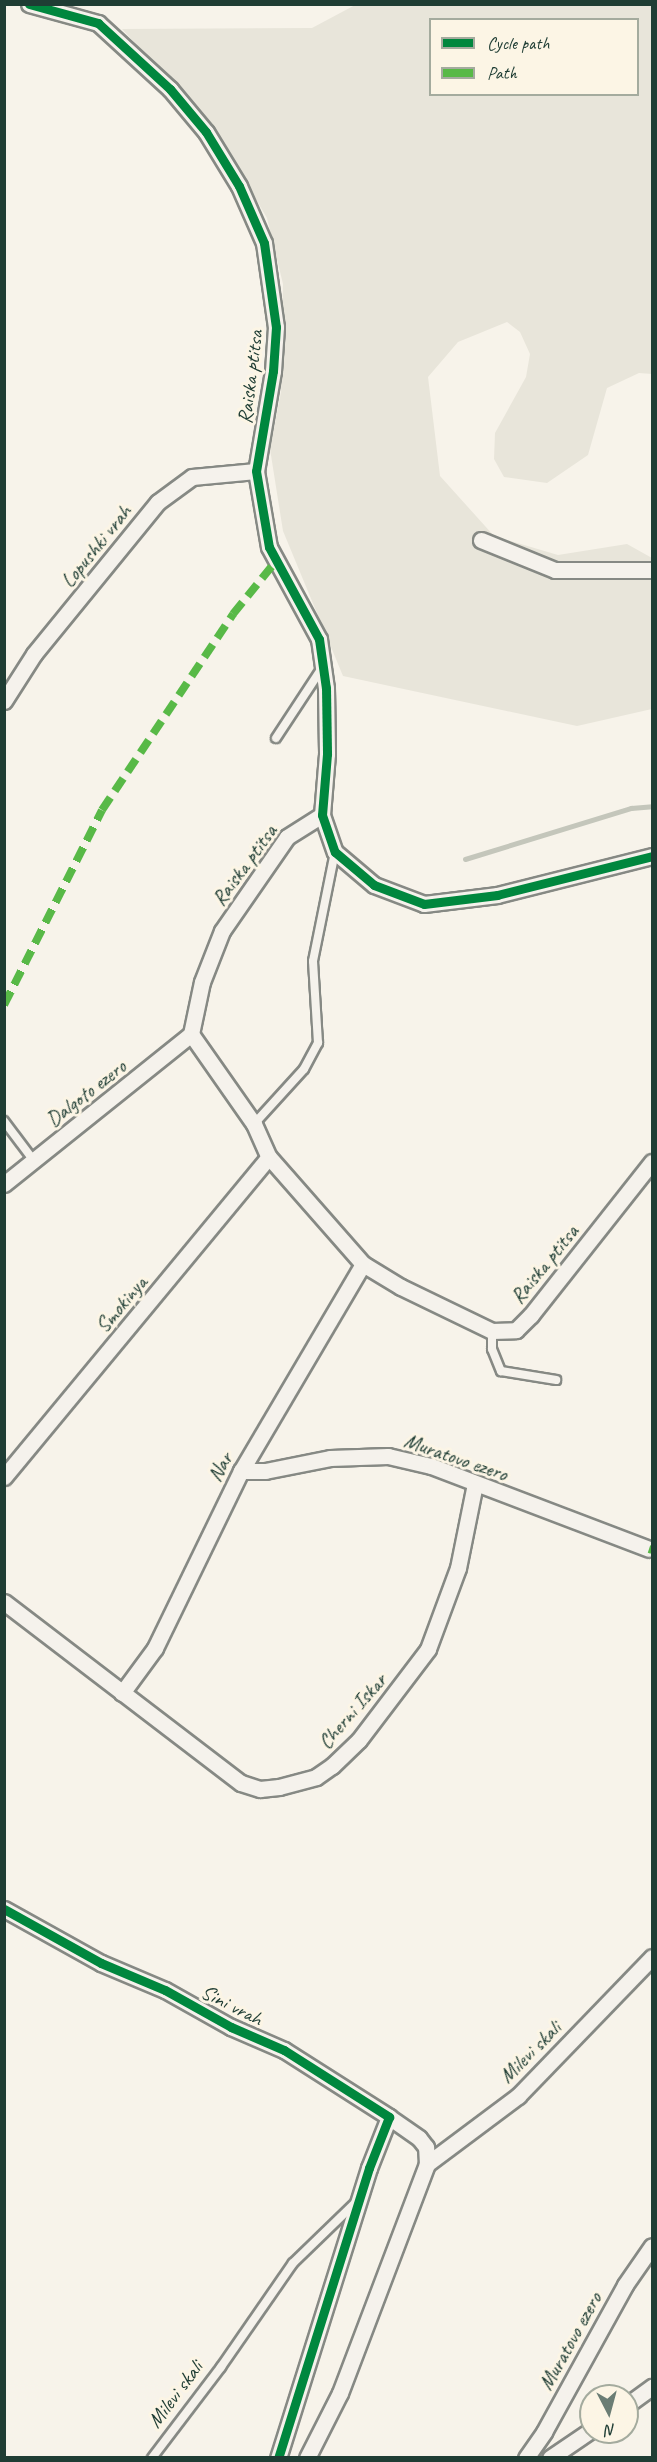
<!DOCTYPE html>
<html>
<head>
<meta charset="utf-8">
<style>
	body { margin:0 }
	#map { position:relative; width:657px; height:2462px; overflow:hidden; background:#f7f3ea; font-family:Caveat,sans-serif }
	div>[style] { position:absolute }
	.green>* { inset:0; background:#e8e5da }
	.stream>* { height:5px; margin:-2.5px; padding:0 2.5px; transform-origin:2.5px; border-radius:2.5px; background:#c4c6bb }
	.roads { filter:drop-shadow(2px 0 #868984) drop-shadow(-2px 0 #868984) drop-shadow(0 2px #868984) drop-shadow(0 -2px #868984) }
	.service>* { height:8px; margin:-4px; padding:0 4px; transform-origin:4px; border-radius:4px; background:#f5f2ec }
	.minor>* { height:15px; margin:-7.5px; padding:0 7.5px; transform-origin:7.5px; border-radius:7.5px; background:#f5f2ec }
	.quiet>* { height:8px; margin-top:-4px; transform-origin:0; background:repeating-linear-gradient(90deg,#58b947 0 15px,transparent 0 23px) }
	.cycleway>* { height:9px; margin:-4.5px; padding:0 4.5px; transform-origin:4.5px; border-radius:4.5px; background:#00873e }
	span { translate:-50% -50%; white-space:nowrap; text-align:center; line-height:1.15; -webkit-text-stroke:6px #fcf5e5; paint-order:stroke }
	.street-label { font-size:21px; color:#1f3d34 }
	.frame { position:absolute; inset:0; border:6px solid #1f3d34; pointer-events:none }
	.legend { position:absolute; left:429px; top:18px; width:210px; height:78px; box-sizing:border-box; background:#fcf5e5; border:2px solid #a4ab9e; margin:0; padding:8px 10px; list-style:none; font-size:18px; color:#1f3d34 }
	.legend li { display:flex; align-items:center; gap:12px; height:30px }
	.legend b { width:30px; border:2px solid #a4ab9e }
	.north { position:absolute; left:579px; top:2384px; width:60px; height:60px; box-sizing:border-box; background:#fcf5e5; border:2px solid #a4ab9e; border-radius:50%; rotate:174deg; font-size:16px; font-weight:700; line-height:24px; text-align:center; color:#1f3d34 }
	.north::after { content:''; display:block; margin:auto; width:21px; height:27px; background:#6b7d74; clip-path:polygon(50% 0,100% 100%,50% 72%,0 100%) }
</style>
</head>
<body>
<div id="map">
	<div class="green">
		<i style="clip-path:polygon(evenodd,357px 4px,652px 5px,652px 374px,639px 373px,607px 388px,588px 455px,547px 483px,504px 477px,494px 459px,495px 433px,526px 377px,530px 354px,520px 332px,507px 322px,458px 342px,428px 377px,440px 476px,494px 536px,558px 555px,627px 544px,652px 558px,652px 709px,577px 726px,343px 676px,283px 531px,270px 449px,281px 392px,283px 284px,267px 218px,213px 127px,122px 29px,312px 28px,357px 4px,430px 20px,638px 20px,638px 94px,430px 94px,430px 20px)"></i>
	</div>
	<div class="stream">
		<i style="left:465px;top:859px;width:174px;rotate:-17.1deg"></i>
		<i style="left:631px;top:808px;width:21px;rotate:-5deg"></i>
	</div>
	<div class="roads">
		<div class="service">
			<i style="left:276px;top:738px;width:84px;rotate:-56.7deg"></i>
			<i style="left:4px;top:1121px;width:50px;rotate:53.1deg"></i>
			<i style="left:254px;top:1124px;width:74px;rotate:-47.7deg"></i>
			<i style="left:304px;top:1069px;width:30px;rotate:-62deg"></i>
			<i style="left:318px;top:1043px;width:82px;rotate:-93.5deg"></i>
			<i style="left:313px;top:961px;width:111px;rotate:-78.6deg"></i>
			<i style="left:492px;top:1331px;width:18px;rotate:90deg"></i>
			<i style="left:492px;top:1349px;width:24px;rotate:68deg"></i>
			<i style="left:501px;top:1371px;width:56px;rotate:9.3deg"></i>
			<i style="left:152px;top:2458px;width:114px;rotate:-52.8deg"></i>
			<i style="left:221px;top:2367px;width:126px;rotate:-55.3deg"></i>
			<i style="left:293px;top:2263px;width:85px;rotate:-44deg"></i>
		</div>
		<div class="minor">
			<i style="left:29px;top:4px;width:72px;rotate:15.4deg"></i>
			<i style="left:98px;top:23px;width:98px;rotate:42.5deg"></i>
			<i style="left:170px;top:89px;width:56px;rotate:50.1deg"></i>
			<i style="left:206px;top:132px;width:63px;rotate:58.6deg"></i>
			<i style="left:239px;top:186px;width:62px;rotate:66.3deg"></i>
			<i style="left:264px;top:243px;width:85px;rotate:81.9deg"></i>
			<i style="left:276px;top:327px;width:44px;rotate:93.9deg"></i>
			<i style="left:273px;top:371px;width:101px;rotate:99.6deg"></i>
			<i style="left:256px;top:471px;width:77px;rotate:80.3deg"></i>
			<i style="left:269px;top:547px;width:105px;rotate:61.5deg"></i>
			<i style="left:319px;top:639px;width:49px;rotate:81.9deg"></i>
			<i style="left:326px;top:688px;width:66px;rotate:89.1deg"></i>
			<i style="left:327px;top:754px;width:61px;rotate:94.7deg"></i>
			<i style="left:322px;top:815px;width:39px;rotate:71deg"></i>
			<i style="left:335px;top:852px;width:51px;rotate:40.2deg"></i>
			<i style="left:374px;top:885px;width:53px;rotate:20.8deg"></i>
			<i style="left:424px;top:904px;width:74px;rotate:-7deg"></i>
			<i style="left:497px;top:895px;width:160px;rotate:-14.1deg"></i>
			<i style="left:481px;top:540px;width:80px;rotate:22.1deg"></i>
			<i style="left:555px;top:570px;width:97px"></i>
			<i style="left:4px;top:701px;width:56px;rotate:-57.4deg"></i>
			<i style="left:34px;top:654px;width:196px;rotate:-50.8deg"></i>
			<i style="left:158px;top:502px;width:42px;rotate:-36.3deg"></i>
			<i style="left:192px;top:477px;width:64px;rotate:-5.4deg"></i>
			<i style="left:191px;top:1034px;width:110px;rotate:55deg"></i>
			<i style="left:254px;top:1124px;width:36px;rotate:66deg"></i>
			<i style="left:269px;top:1157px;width:142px;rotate:48.7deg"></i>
			<i style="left:363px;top:1264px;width:44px;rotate:31.2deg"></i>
			<i style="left:401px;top:1287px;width:101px;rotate:25.8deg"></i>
			<i style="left:492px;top:1331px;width:24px;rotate:-2deg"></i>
			<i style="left:516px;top:1330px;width:21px;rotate:-45deg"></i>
			<i style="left:531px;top:1315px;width:195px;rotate:-51.7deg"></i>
			<i style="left:4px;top:1184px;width:240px;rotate:-38.7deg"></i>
			<i style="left:191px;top:1034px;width:53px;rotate:-78.1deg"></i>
			<i style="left:202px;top:982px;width:55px;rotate:-68.6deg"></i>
			<i style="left:222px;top:931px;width:114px;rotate:-55.3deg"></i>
			<i style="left:287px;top:837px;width:41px;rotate:-32.2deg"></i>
			<i style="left:241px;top:1471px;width:24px"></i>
			<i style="left:265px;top:1471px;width:66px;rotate:-11.3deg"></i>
			<i style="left:330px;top:1458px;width:58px;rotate:-2deg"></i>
			<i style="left:388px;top:1456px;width:44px;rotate:13.1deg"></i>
			<i style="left:431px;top:1466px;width:233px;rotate:20.8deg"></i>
			<i style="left:4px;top:1477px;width:415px;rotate:-50.4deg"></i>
			<i style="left:4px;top:1602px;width:298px;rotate:37.4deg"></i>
			<i style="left:241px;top:1783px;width:20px;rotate:18deg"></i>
			<i style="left:260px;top:1789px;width:19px;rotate:-6deg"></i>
			<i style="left:279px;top:1787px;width:38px;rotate:-15deg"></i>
			<i style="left:316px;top:1777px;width:19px;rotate:-35deg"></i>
			<i style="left:332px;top:1766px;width:37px;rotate:-44deg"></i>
			<i style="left:359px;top:1740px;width:114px;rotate:-52.8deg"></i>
			<i style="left:428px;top:1649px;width:86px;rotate:-69.7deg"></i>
			<i style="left:458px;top:1568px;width:86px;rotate:-78.6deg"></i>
			<i style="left:122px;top:1693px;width:56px;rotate:-53.7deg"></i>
			<i style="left:155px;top:1648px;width:197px;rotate:-64.1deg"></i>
			<i style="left:241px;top:1471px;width:240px;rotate:-59.5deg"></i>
			<i style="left:4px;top:1909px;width:111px;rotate:29.1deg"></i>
			<i style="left:101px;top:1963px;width:69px;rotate:22.9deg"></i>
			<i style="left:165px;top:1990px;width:76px;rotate:29.3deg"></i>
			<i style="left:231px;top:2027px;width:58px;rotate:23.5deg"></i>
			<i style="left:284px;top:2050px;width:125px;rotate:32.5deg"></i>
			<i style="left:389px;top:2117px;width:55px;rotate:111.4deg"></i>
			<i style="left:369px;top:2168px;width:304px;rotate:107.4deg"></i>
			<i style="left:427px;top:2164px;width:114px;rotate:-36.8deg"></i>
			<i style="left:518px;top:2096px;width:193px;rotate:-46deg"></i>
			<i style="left:627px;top:2405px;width:31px;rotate:-36deg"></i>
			<i style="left:307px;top:2458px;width:73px;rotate:-63.1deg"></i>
			<i style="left:340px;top:2393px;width:245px;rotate:-69.2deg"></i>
			<i style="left:427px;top:2164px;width:17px;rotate:-93deg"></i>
			<i style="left:426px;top:2147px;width:11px;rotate:-128deg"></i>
			<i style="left:419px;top:2138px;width:37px;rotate:-145deg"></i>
			<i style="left:526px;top:2458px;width:32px;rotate:-55deg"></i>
			<i style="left:544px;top:2432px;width:168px;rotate:-61.1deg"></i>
			<i style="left:625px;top:2285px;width:47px;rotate:-55.3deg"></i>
			<i style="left:550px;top:2458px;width:50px;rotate:-34.3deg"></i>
		</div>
	</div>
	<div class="quiet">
		<i style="left:4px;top:1005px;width:218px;rotate:-63.3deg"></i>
		<i style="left:102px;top:810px;width:236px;rotate:-56.2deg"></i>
		<i style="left:233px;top:614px;width:68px;rotate:-50.9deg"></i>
		<i style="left:649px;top:1549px;width:3px;rotate:18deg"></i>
	</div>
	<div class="cycleway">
		<i style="left:29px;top:4px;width:72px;rotate:15.4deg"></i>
		<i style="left:98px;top:23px;width:98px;rotate:42.5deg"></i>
		<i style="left:170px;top:89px;width:56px;rotate:50.1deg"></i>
		<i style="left:206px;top:132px;width:63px;rotate:58.6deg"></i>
		<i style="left:239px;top:186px;width:62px;rotate:66.3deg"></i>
		<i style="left:264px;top:243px;width:85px;rotate:81.9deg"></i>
		<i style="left:276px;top:327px;width:44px;rotate:93.9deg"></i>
		<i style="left:273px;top:371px;width:101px;rotate:99.6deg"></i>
		<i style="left:256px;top:471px;width:77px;rotate:80.3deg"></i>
		<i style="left:269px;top:547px;width:105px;rotate:61.5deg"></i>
		<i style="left:319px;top:639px;width:49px;rotate:81.9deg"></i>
		<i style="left:326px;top:688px;width:66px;rotate:89.1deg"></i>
		<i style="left:327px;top:754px;width:61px;rotate:94.7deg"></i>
		<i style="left:322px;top:815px;width:39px;rotate:71deg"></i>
		<i style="left:335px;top:852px;width:51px;rotate:40.2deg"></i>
		<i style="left:374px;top:885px;width:53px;rotate:20.8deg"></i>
		<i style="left:424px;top:904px;width:74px;rotate:-7deg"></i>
		<i style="left:497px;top:895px;width:160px;rotate:-14.1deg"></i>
		<i style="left:4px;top:1909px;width:111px;rotate:29.1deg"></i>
		<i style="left:101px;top:1963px;width:69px;rotate:22.9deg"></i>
		<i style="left:165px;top:1990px;width:76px;rotate:29.3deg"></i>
		<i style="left:231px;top:2027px;width:58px;rotate:23.5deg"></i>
		<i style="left:284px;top:2050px;width:125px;rotate:32.5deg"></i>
		<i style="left:389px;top:2117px;width:55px;rotate:111.4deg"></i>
		<i style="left:369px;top:2168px;width:304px;rotate:107.4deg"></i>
	</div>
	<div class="street-label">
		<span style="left:250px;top:377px;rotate:-83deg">Raiska ptitsa</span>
		<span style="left:96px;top:546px;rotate:-51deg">Lopushki vrah</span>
		<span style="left:244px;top:865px;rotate:-54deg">Raiska ptitsa</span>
		<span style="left:86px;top:1093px;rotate:-38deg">Dalgoto ezero</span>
		<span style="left:544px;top:1264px;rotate:-51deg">Raiska ptitsa</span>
		<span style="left:121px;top:1304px;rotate:-50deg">Smokinya</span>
		<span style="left:456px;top:1457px;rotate:19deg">Muratovo ezero</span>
		<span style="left:220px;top:1467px;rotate:-62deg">Nar</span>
		<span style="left:352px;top:1711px;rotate:-49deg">Cherni Iskar</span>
		<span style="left:232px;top:2005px;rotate:27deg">Sini vrah</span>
		<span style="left:530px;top:2052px;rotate:-45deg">Milevi skali</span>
		<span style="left:570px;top:2341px;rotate:-61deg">Muratovo ezero</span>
		<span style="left:175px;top:2394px;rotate:-53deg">Milevi skali</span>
	</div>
	<div class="frame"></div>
	<ul class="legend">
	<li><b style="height:8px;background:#00873e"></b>Cycle path</li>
	<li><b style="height:8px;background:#58b947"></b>Path</li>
	</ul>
	<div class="north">N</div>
</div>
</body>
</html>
